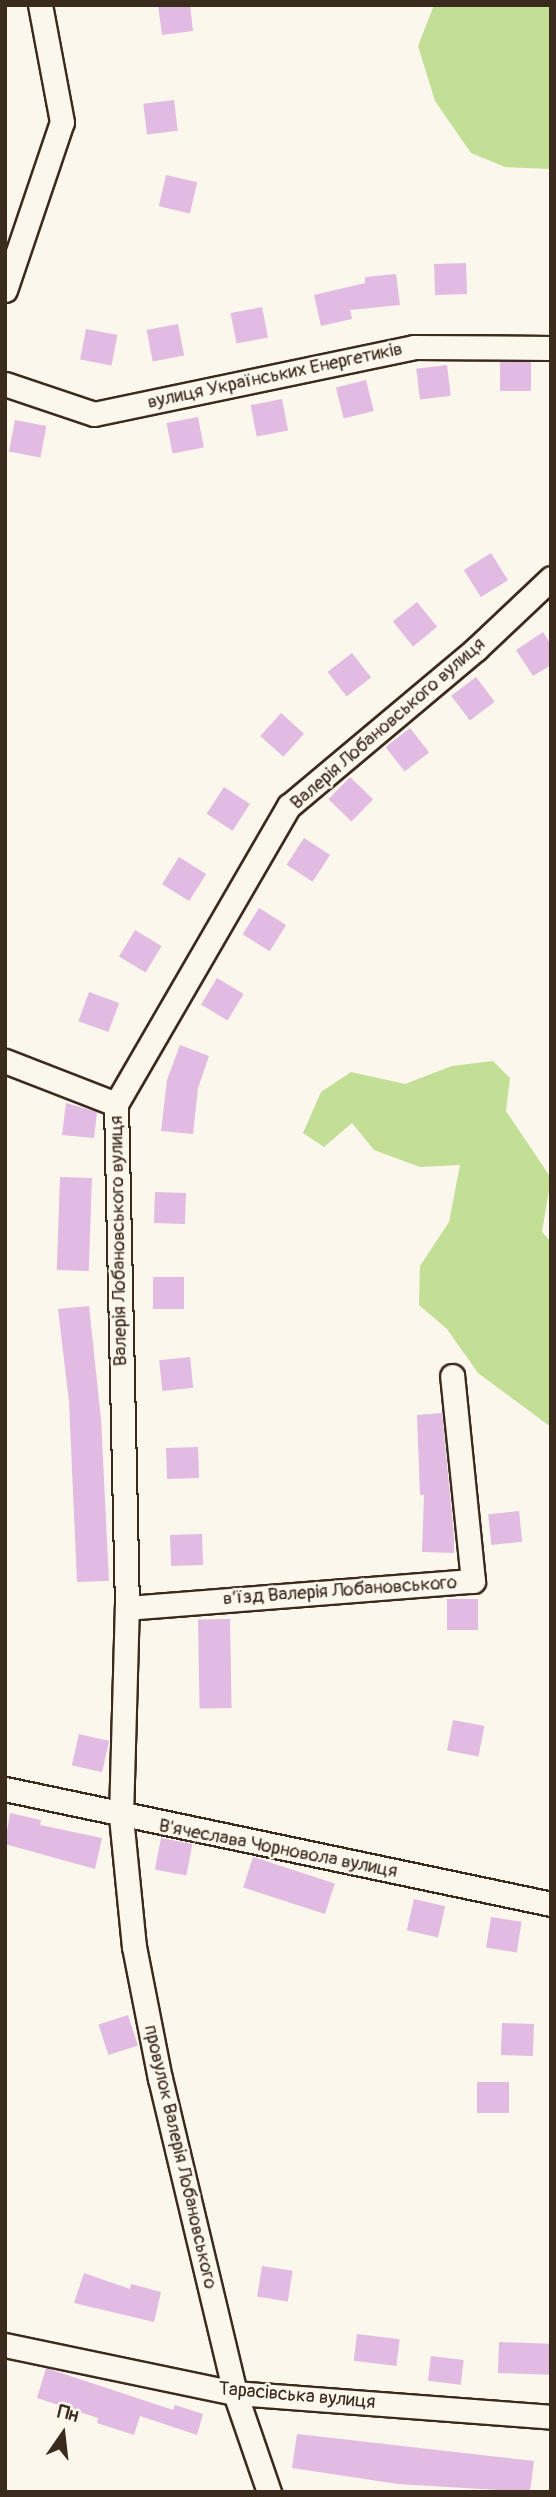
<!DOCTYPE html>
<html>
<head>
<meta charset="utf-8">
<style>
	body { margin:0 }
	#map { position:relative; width:556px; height:2497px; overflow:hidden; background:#fbf7ec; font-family:Pangolin,sans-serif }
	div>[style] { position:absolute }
	.green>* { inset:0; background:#c3de95 }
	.building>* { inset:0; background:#e2bbe3; transform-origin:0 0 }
	.roads { filter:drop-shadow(2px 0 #3b2a1e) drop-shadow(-2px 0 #3b2a1e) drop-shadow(0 2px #3b2a1e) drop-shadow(0 -2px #3b2a1e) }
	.minor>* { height:23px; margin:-11.5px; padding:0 11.5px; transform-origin:11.5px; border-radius:11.5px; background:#fbf7ec }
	span { translate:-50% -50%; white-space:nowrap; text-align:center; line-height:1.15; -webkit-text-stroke:5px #fbf7ec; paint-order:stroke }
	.street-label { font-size:19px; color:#3b2a1e }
	.frame { position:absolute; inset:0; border:7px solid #3b2a1e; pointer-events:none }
	.north { position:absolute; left:28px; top:2399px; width:70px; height:70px; -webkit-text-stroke:5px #fbf7ec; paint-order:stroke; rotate:14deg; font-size:19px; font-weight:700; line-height:28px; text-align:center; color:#3b2a1e }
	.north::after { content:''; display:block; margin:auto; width:24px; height:32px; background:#3b2a1e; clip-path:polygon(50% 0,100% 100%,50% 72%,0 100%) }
</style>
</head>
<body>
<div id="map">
	<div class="green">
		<i style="clip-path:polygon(434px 5px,551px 5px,551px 169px,505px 167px,471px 153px,435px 101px,418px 46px)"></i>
		<i style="clip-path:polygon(493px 1061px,510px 1078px,506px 1111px,551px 1178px,542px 1232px,551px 1242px,551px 1427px,478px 1373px,447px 1329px,419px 1305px,420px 1266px,449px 1222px,460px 1165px,420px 1167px,374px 1150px,352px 1123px,324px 1147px,303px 1133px,321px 1092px,351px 1072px,405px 1084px,452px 1066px)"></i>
	</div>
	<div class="building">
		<i style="clip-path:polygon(158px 5px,190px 5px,193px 31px,162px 35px)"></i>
		<i style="left:174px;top:100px;width:31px;height:31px;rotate:83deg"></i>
		<i style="left:166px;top:175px;width:32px;height:32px;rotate:13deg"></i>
		<i style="left:466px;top:263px;width:31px;height:32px;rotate:88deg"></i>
		<i style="clip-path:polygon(396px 274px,400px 305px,350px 310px,352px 319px,321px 326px,314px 295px,365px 283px,365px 277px)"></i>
		<i style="left:262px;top:307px;width:31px;height:32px;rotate:79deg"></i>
		<i style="left:178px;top:324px;width:32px;height:32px;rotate:79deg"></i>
		<i style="left:86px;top:329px;width:32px;height:31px;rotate:11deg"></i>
		<i style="left:500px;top:362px;width:31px;height:29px"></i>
		<i style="left:447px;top:365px;width:31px;height:31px;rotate:83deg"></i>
		<i style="left:366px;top:380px;width:32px;height:31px;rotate:76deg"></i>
		<i style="left:282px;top:399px;width:32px;height:32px;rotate:79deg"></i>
		<i style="left:198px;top:417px;width:31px;height:32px;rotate:79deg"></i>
		<i style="left:15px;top:420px;width:32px;height:32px;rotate:11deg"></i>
		<i style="left:491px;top:553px;width:32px;height:32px;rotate:58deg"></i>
		<i style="left:417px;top:602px;width:32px;height:31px;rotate:51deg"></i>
		<i style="clip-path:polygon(543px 632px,551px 645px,551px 665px,533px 676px,516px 650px)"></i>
		<i style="left:352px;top:653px;width:31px;height:31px;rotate:52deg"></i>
		<i style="left:476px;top:677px;width:31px;height:31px;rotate:53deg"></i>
		<i style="left:281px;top:713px;width:31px;height:31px;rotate:42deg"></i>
		<i style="left:410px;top:728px;width:31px;height:31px;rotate:52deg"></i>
		<i style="left:350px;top:777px;width:32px;height:31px;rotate:44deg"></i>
		<i style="left:224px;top:787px;width:31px;height:32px;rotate:33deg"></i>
		<i style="left:304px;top:838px;width:31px;height:32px;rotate:33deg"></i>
		<i style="left:179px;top:857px;width:32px;height:32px;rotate:32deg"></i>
		<i style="left:259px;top:908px;width:32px;height:31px;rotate:32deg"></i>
		<i style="left:135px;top:930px;width:31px;height:31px;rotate:31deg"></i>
		<i style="left:217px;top:978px;width:31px;height:31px;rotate:31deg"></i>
		<i style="left:89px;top:992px;width:32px;height:31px;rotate:20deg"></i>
		<i style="clip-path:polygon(180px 1045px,209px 1056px,198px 1088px,193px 1134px,161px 1131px,167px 1080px)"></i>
		<i style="clip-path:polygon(66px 1103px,97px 1112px,94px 1138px,62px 1135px)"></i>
		<i style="left:60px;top:1177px;width:32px;height:93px;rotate:2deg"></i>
		<i style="left:155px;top:1192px;width:31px;height:31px;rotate:2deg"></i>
		<i style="left:153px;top:1277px;width:31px;height:32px"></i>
		<i style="clip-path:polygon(89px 1306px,101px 1419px,109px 1581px,77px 1582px,69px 1402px,58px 1309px)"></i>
		<i style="left:190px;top:1357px;width:31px;height:31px;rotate:84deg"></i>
		<i style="clip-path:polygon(442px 1413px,454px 1536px,454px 1553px,422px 1552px,424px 1495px,420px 1495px,417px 1415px)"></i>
		<i style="left:198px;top:1447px;width:31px;height:32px;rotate:88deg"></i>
		<i style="left:519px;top:1511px;width:31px;height:31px;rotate:84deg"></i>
		<i style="left:202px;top:1534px;width:31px;height:32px;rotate:88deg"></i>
		<i style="left:447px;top:1599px;width:31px;height:31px"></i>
		<i style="left:230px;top:1619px;width:89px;height:32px;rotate:89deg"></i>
		<i style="left:453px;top:1720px;width:32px;height:31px;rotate:11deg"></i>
		<i style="left:79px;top:1734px;width:31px;height:32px;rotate:13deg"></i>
		<i style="clip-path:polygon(10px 1813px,41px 1820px,40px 1825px,102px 1838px,95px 1869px,5px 1844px)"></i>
		<i style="left:161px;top:1838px;width:32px;height:32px;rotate:11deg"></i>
		<i style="left:253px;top:1857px;width:86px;height:32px;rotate:18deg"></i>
		<i style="left:414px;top:1899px;width:32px;height:32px;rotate:13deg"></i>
		<i style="left:491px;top:1917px;width:31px;height:31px;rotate:9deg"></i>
		<i style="left:128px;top:2015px;width:32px;height:31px;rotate:72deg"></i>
		<i style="left:502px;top:2023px;width:32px;height:32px;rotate:2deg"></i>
		<i style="left:477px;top:2082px;width:32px;height:31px"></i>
		<i style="left:262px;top:2266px;width:31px;height:31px;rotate:9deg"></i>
		<i style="clip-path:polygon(84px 2273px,130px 2289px,131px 2284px,161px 2292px,154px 2322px,74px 2303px)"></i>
		<i style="left:357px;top:2334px;width:43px;height:27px;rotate:7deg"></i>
		<i style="left:499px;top:2342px;width:52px;height:31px;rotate:2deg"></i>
		<i style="left:431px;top:2356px;width:33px;height:25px;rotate:7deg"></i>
		<i style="clip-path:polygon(46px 2368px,173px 2410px,175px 2405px,203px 2414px,197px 2435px,140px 2416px,134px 2435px,97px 2423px,98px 2418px,37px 2398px)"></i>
		<i style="clip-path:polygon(297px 2434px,534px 2461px,530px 2492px,398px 2484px,292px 2468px)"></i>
	</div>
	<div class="roads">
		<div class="minor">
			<i style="left:5px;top:290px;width:177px;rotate:-71.3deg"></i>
			<i style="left:62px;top:122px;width:119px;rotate:-100.6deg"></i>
			<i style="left:5px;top:384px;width:94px;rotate:18.6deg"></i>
			<i style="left:94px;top:414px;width:327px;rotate:-11.8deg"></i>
			<i style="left:414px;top:347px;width:137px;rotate:0.4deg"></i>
			<i style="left:5px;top:1061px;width:119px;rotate:21.2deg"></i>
			<i style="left:127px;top:1608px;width:347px;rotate:-4.5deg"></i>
			<i style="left:473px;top:1581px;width:206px;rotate:-95.8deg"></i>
			<i style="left:5px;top:1789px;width:558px;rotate:11.89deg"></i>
			<i style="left:5px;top:2345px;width:235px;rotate:11.8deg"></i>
			<i style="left:235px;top:2393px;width:317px;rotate:4.3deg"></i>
			<i style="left:269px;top:2492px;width:105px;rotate:-109deg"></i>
			<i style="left:235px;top:2393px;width:323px;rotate:-103.4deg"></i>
			<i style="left:160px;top:2079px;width:135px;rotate:-101.1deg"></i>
			<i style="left:134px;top:1947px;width:131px;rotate:-95.7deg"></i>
			<i style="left:121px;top:1817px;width:209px;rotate:-88.4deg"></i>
			<i style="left:127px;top:1608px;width:504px;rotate:-91.25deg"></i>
			<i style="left:116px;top:1104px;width:345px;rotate:-59.9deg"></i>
			<i style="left:289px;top:806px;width:244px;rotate:-40deg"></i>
			<i style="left:476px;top:649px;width:103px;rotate:-43.4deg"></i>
		</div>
	</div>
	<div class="street-label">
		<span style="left:275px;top:376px;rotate:-12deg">вулиця Українських Енергетиків</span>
		<span style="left:388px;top:724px;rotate:-41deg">Валерія Лобановського вулиця</span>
		<span style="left:119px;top:1241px;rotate:-91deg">Валерія Лобановського вулиця</span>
		<span style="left:340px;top:1591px;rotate:-4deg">в’їзд Валерія Лобановського</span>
		<span style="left:278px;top:1849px;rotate:11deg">В'ячеслава Чорновола вулиця</span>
		<span style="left:180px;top:2157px;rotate:77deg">провулок Валерія Лобановського</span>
		<span style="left:297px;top:2396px;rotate:5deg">Тарасівська вулиця</span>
	</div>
	<div class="frame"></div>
	<div class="north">Пн</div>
</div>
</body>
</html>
